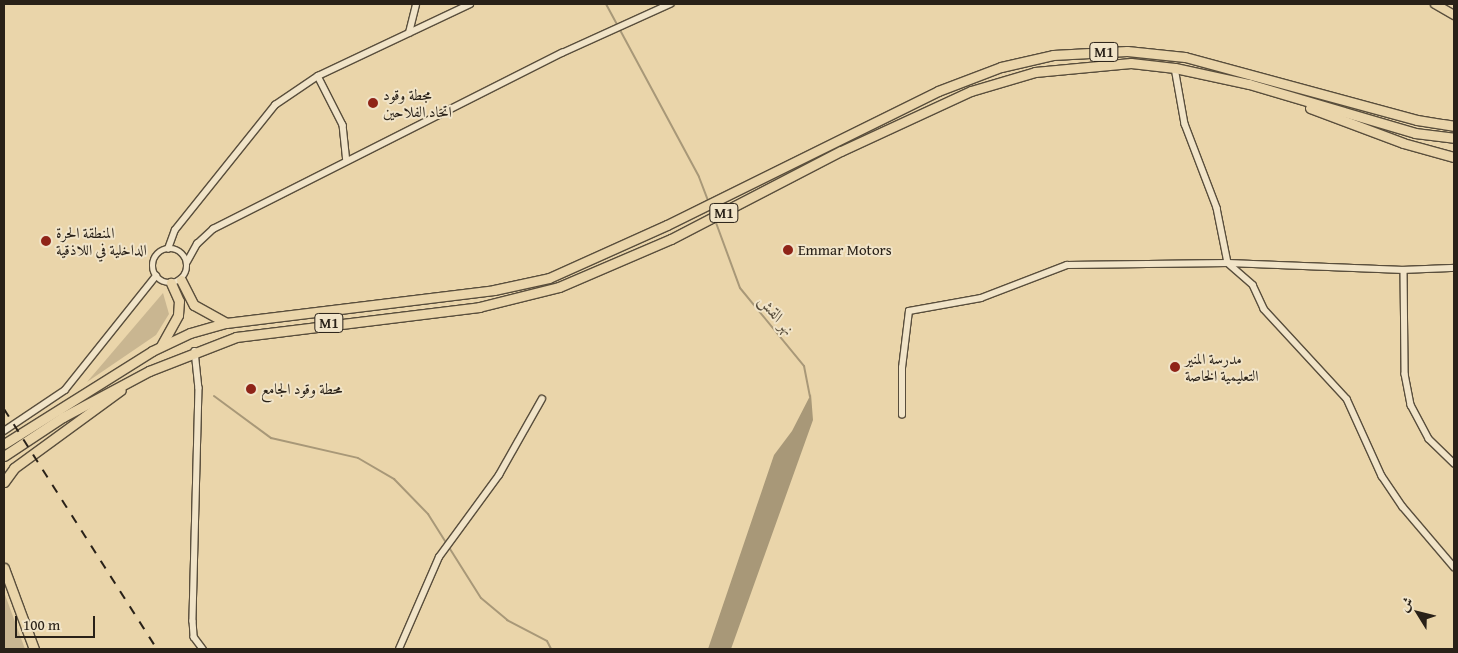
<!DOCTYPE html>
<html>
<head>
<meta charset="utf-8">
<style>
	body { margin:0 }
	#map { position:relative; width:1458px; height:653px; overflow:hidden; background:#ead5aa; font-family:"Gentium Book Plus",Amiri,serif }
	div>[style] { position:absolute }
	.green>* { inset:0; background:#c9b691 }
	.water>* { inset:0; background:#a89878 }
	.stream>* { height:2px; margin:-1px; padding:0 1px; transform-origin:1px; border-radius:1px; background:#a89878 }
	.roads { filter:drop-shadow(1px 0 #594e3c) drop-shadow(-1px 0 #594e3c) drop-shadow(0 1px #594e3c) drop-shadow(0 -1px #594e3c) }
	.minor>* { height:5.5px; margin:-2.75px; padding:0 2.75px; transform-origin:2.75px; border-radius:2.75px; background:#f1e4c8 }
	.minor>.ring { margin:-2.75px; padding:0; box-sizing:content-box; background:none; border:5.5px solid #f1e4c8; border-radius:50% }
	.major>* { height:8px; margin:-4px; padding:0 4px; transform-origin:4px; border-radius:4px; background:#ead5aa }
	.highway>* { height:9px; margin:-4.5px; padding:0 4.5px; transform-origin:4.5px; border-radius:4.5px; background:#ead5aa }
	.rail>* { height:2px; margin-top:-1px; transform-origin:0; background:repeating-linear-gradient(90deg,#292118 0 9px,transparent 0 18px) }
	.dots>* { width:14px; height:14px; translate:-50% -50%; box-sizing:border-box; border:2px solid #f1e4c8; border-radius:50% }
	span { translate:-50% -50%; white-space:nowrap; text-align:center; line-height:1.15; -webkit-text-stroke:4px #f1e4c8; paint-order:stroke }
	.shield-label span { padding:1px 4px; background:#f1e4c8; border:1px solid; border-radius:4px; -webkit-text-stroke-width:0 }
	.shield-label { font-size:14px; color:#292118; font-weight:700 }
	.poi-label { font-size:15px; color:#292118 }
	.left { translate:0 -50%; text-align:left }
	.water-label { font-size:16px; color:#554b3a; font-style:italic }
	.frame { position:absolute; inset:0; border:5px solid #292118; pointer-events:none }
	.north { position:absolute; left:1393px; top:588px; width:50px; height:50px; -webkit-text-stroke:4px #f1e4c8; paint-order:stroke; rotate:306deg; font-size:14px; font-weight:700; line-height:20px; text-align:center; color:#292118 }
	.north::after { content:''; display:block; margin:auto; width:18px; height:22px; background:#292118; clip-path:polygon(50% 0,100% 100%,50% 72%,0 100%) }
	.scale { position:absolute; left:15px; top:616px; width:80px; height:22px; box-sizing:border-box; border:2px solid #292118; border-top:0; padding-left:6px; font-size:15px; line-height:18px; white-space:nowrap; color:#292118; -webkit-text-stroke:4px #f1e4c8; paint-order:stroke }
</style>
</head>
<body>
<div id="map">
	<div class="green">
		<i style="clip-path:polygon(163px 293px,169px 314px,156px 335px,87px 382px)"></i>
		<i style="clip-path:polygon(4px 592px,25px 649px,4px 649px)"></i>
	</div>
	<div class="water">
		<i style="clip-path:polygon(811px 394px,813px 420px,731px 649px,708px 649px,774px 455px,792px 431px)"></i>
	</div>
	<div class="stream">
		<i style="left:606px;top:4px;width:196px;rotate:61.7deg"></i>
		<i style="left:699px;top:177px;width:26px;rotate:69deg"></i>
		<i style="left:715px;top:220px;width:72px;rotate:69.8deg"></i>
		<i style="left:740px;top:288px;width:101px;rotate:50.6deg"></i>
		<i style="left:804px;top:366px;width:31px;rotate:79deg"></i>
		<i style="left:214px;top:396px;width:71px;rotate:36.4deg"></i>
		<i style="left:271px;top:438px;width:89px;rotate:12.9deg"></i>
		<i style="left:358px;top:458px;width:42px;rotate:30.3deg"></i>
		<i style="left:394px;top:479px;width:49px;rotate:45.8deg"></i>
		<i style="left:428px;top:514px;width:99px;rotate:57.8deg"></i>
		<i style="left:481px;top:598px;width:34px;rotate:40deg"></i>
		<i style="left:507px;top:620px;width:45px;rotate:27.7deg"></i>
		<i style="left:547px;top:641px;width:9px;rotate:63deg"></i>
	</div>
	<div class="roads">
		<div class="minor">
			<i style="left:409px;top:33px;width:30px;rotate:-76deg"></i>
			<i style="left:1175px;top:68px;width:57px;rotate:79.9deg"></i>
			<i style="left:1185px;top:124px;width:90px;rotate:69.1deg"></i>
			<i style="left:1217px;top:208px;width:56px;rotate:78.7deg"></i>
			<i style="left:1228px;top:263px;width:33px;rotate:41deg"></i>
			<i style="left:1253px;top:285px;width:26px;rotate:65deg"></i>
			<i style="left:1264px;top:309px;width:122px;rotate:47.3deg"></i>
			<i style="left:1347px;top:399px;width:85px;rotate:65.6deg"></i>
			<i style="left:1382px;top:476px;width:37px;rotate:56deg"></i>
			<i style="left:1403px;top:507px;width:79px;rotate:49.6deg"></i>
			<i style="left:318px;top:76px;width:55px;rotate:63deg"></i>
			<i style="left:343px;top:125px;width:36px;rotate:84deg"></i>
			<i class="ring" style="left:153px;top:249px;width:28.5px;height:28.5px"></i>
			<i style="left:168px;top:249px;width:20px;rotate:-70deg"></i>
			<i style="left:175px;top:230px;width:160px;rotate:-51.3deg"></i>
			<i style="left:275px;top:105px;width:52px;rotate:-34deg"></i>
			<i style="left:318px;top:76px;width:168px;rotate:-25.3deg"></i>
			<i style="left:187px;top:262px;width:21px;rotate:-61deg"></i>
			<i style="left:197px;top:244px;width:22px;rotate:-43deg"></i>
			<i style="left:213px;top:229px;width:391px;rotate:-26.8deg"></i>
			<i style="left:562px;top:53px;width:119px;rotate:-24.4deg"></i>
			<i style="left:1404px;top:270px;width:50px;rotate:-2.3deg"></i>
			<i style="left:195px;top:351px;width:37px;rotate:84deg"></i>
			<i style="left:199px;top:388px;width:233px;rotate:91.5deg"></i>
			<i style="left:193px;top:621px;width:16px;rotate:86deg"></i>
			<i style="left:194px;top:637px;width:15px;rotate:53deg"></i>
			<i style="left:902px;top:415px;width:47px;rotate:-90deg"></i>
			<i style="left:902px;top:368px;width:57px;rotate:-83deg"></i>
			<i style="left:909px;top:311px;width:73px;rotate:-10.2deg"></i>
			<i style="left:981px;top:298px;width:92px;rotate:-21deg"></i>
			<i style="left:1067px;top:265px;width:161px;rotate:-0.7deg"></i>
			<i style="left:1228px;top:263px;width:176px;rotate:2.3deg"></i>
			<i style="left:1404px;top:270px;width:104px;rotate:89.4deg"></i>
			<i style="left:1405px;top:374px;width:32px;rotate:79deg"></i>
			<i style="left:1411px;top:405px;width:38px;rotate:62deg"></i>
			<i style="left:1429px;top:439px;width:35px;rotate:44deg"></i>
			<i style="left:4px;top:431px;width:73px;rotate:-33.9deg"></i>
			<i style="left:65px;top:390px;width:146px;rotate:-51.4deg"></i>
			<i style="left:399px;top:649px;width:100px;rotate:-66.5deg"></i>
			<i style="left:439px;top:557px;width:102px;rotate:-53.8deg"></i>
			<i style="left:499px;top:475px;width:87px;rotate:-60.5deg"></i>
		</div>
		<div class="major">
			<i style="left:1435px;top:4px;width:22px;rotate:30deg"></i>
		</div>
		<div class="highway">
			<i style="left:1310px;top:108px;width:99px;rotate:20.6deg"></i>
			<i style="left:1403px;top:143px;width:53px;rotate:15.4deg"></i>
			<i style="left:181px;top:280px;width:28px;rotate:63deg"></i>
			<i style="left:194px;top:305px;width:37px;rotate:29deg"></i>
			<i style="left:161px;top:346px;width:35px;rotate:-61deg"></i>
			<i style="left:178px;top:315px;width:14px;rotate:-86deg"></i>
			<i style="left:179px;top:301px;width:20px;rotate:-114deg"></i>
			<i style="left:4px;top:444px;width:175px;rotate:-32.1deg"></i>
			<i style="left:152px;top:351px;width:42px;rotate:-25.3deg"></i>
			<i style="left:190px;top:333px;width:37px;rotate:-16deg"></i>
			<i style="left:226px;top:323px;width:270px;rotate:-7deg"></i>
			<i style="left:494px;top:290px;width:56px;rotate:-12.3deg"></i>
			<i style="left:549px;top:278px;width:129px;rotate:-24.2deg"></i>
			<i style="left:667px;top:225px;width:302px;rotate:-26.3deg"></i>
			<i style="left:938px;top:91px;width:67px;rotate:-20.9deg"></i>
			<i style="left:1001px;top:67px;width:53px;rotate:-13deg"></i>
			<i style="left:1053px;top:55px;width:74px;rotate:-3.1deg"></i>
			<i style="left:1127px;top:51px;width:58px;rotate:5.9deg"></i>
			<i style="left:1185px;top:57px;width:240px;rotate:15.2deg"></i>
			<i style="left:1417px;top:120px;width:37px;rotate:9deg"></i>
			<i style="left:4px;top:456px;width:71px;rotate:-33.5deg"></i>
			<i style="left:63px;top:417px;width:98px;rotate:-28.1deg"></i>
			<i style="left:149px;top:371px;width:93px;rotate:-21.3deg"></i>
			<i style="left:236px;top:337px;width:245px;rotate:-7deg"></i>
			<i style="left:479px;top:307px;width:82px;rotate:-14deg"></i>
			<i style="left:559px;top:287px;width:122px;rotate:-23.2deg"></i>
			<i style="left:671px;top:239px;width:191px;rotate:-27.4deg"></i>
			<i style="left:841px;top:151px;width:143px;rotate:-24.8deg"></i>
			<i style="left:971px;top:91px;width:67px;rotate:-16.5deg"></i>
			<i style="left:1035px;top:72px;width:96px;rotate:-5.4deg"></i>
			<i style="left:1131px;top:63px;width:44px;rotate:6.5deg"></i>
			<i style="left:1175px;top:68px;width:76px;rotate:12.2deg"></i>
			<i style="left:1249px;top:84px;width:173px;rotate:16.4deg"></i>
			<i style="left:1415px;top:133px;width:39px;rotate:7deg"></i>
			<i style="left:4px;top:482px;width:17px;rotate:-54deg"></i>
			<i style="left:14px;top:468px;width:132px;rotate:-36.1deg"></i>
			<i style="left:4px;top:568px;width:86px;rotate:69.7deg"></i>
		</div>
	</div>
	<div class="rail">
		<i style="left:4px;top:409px;width:285px;rotate:57.5deg"></i>
	</div>
	<div class="dots">
		<i style="left:373px;top:103px;background:#8f2418"></i>
		<i style="left:46px;top:241px;background:#8f2418"></i>
		<i style="left:788px;top:250px;background:#8f2418"></i>
		<i style="left:1175px;top:367px;background:#8f2418"></i>
		<i style="left:251px;top:389px;background:#8f2418"></i>
	</div>
	<div class="shield-label">
		<span style="left:1104px;top:52px">M1</span>
		<span style="left:724px;top:213px">M1</span>
		<span style="left:329px;top:323px">M1</span>
	</div>
	<div class="poi-label">
		<span class="left" style="left:383px;top:103px">مجطة وقود<br>اتحاد الفلاحين</span>
		<span class="left" style="left:56px;top:241px">المنطقة الحرة<br>الداخلية في اللاذقية</span>
		<span class="left" style="left:798px;top:250px">Emmar Motors</span>
		<span class="left" style="left:1185px;top:367px">مدرسة المنير<br>التعليمية الخاصة</span>
		<span class="left" style="left:261px;top:389px">محطة وقود الجامع</span>
	</div>
	<div class="water-label">
		<span style="left:777px;top:315px;rotate:51deg">نهر القش</span>
	</div>
	<div class="frame"></div>
	<div class="north">ش</div>
	<div class="scale">100 m</div>
</div>
</body>
</html>
